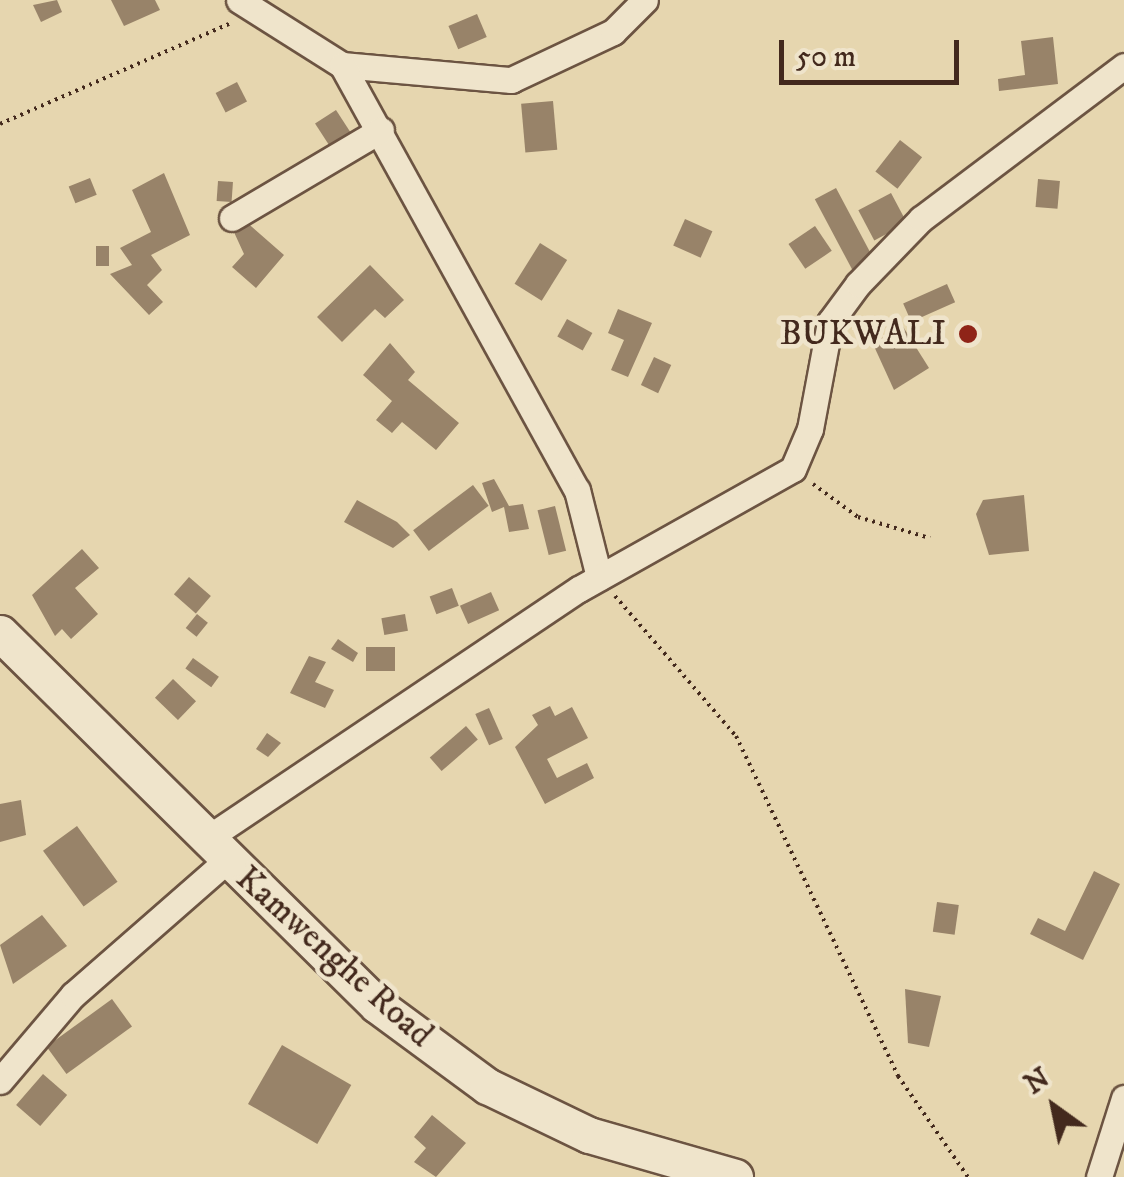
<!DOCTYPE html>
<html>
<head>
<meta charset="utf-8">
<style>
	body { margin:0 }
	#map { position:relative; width:1124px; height:1177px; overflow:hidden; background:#e6d6af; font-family:"IM FELL DW Pica",serif }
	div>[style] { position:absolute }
	.building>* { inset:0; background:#988369; transform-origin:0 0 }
	.path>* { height:4px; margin-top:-2px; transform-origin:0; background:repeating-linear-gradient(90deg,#43291d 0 2.5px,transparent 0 7.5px) }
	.roads { filter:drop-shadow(2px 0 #6c5442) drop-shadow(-2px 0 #6c5442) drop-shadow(0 2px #6c5442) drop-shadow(0 -2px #6c5442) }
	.minor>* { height:25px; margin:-12.5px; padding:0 12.5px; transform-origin:12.5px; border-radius:12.5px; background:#efe4cb }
	.secondary>* { height:35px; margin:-17.5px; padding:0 17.5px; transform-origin:17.5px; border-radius:17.5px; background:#efe4cb }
	.dots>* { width:28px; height:28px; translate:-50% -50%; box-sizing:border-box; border:5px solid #efe4cb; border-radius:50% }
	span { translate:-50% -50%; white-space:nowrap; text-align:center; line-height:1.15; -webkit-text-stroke:9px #efe4cb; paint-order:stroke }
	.poi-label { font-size:35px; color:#43291d }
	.right { translate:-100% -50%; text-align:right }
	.street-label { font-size:35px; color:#43291d }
	.north { position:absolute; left:1004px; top:1057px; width:100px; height:100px; -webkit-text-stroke:8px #efe4cb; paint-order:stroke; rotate:327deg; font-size:28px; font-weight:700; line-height:40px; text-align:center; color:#43291d }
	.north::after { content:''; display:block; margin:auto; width:35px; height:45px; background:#43291d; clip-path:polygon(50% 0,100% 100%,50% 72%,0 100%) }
	.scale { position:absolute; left:779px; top:40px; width:180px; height:45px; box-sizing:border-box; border:5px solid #43291d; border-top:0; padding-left:12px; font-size:30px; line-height:35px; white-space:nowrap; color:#43291d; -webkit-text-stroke:8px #efe4cb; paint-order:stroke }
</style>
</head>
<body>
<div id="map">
	<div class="building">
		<i style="clip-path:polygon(57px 0,62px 12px,41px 22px,33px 5px)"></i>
		<i style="clip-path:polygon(111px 0,155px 0,160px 10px,124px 26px)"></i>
		<i style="left:477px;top:14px;width:25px;height:31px;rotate:67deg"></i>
		<i style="clip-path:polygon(1053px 37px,1058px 84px,999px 91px,998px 79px,1025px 75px,1021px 41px)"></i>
		<i style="left:237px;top:82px;width:22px;height:24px;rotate:63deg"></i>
		<i style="left:553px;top:101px;width:49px;height:32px;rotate:85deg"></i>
		<i style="left:336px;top:110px;width:31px;height:25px;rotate:57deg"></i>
		<i style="left:900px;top:140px;width:28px;height:40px;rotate:38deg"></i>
		<i style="clip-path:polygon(164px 173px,190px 235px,151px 255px,162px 270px,147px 285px,163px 302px,149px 315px,110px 274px,132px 265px,120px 248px,151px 232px,132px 190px)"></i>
		<i style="left:90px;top:178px;width:18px;height:23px;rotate:68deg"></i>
		<i style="left:1038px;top:179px;width:22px;height:28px;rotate:5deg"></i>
		<i style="left:218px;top:181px;width:15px;height:20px;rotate:4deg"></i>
		<i style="left:836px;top:188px;width:81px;height:24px;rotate:62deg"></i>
		<i style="left:891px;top:193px;width:34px;height:37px;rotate:62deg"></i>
		<i style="clip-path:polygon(243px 219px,284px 255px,256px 288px,232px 267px,244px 254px,233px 230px)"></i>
		<i style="left:685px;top:219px;width:30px;height:29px;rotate:24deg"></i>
		<i style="left:815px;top:226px;width:30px;height:32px;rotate:56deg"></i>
		<i style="left:540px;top:243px;width:32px;height:48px;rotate:32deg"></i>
		<i style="left:96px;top:246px;width:13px;height:20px"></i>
		<i style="clip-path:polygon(370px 265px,404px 300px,385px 318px,375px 309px,342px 342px,317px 317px)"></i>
		<i style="left:947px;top:284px;width:20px;height:48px;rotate:66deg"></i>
		<i style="clip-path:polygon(618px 309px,652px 323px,628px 377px,611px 370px,624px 340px,608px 333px)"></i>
		<i style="left:567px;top:319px;width:29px;height:20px;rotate:29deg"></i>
		<i style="clip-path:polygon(902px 325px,929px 368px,894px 390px,873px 344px)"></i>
		<i style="clip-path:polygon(390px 343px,415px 372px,408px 380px,459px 423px,436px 450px,402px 422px,392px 433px,376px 420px,392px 401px,363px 375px)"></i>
		<i style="left:654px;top:357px;width:19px;height:31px;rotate:25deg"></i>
		<i style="clip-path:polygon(494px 479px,509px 506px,523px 504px,529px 529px,509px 532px,504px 507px,492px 512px,482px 483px)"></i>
		<i style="left:473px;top:485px;width:26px;height:75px;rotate:53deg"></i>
		<i style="clip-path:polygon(1024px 495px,1029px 551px,989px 555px,976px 514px,983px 500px)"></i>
		<i style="clip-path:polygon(357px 500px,397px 522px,410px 535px,393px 548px,344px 522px)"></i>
		<i style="left:555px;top:506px;width:46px;height:18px;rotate:76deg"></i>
		<i style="clip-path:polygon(82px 549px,99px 568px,75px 588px,98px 614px,71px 639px,62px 629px,55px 636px,32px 595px)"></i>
		<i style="left:189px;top:577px;width:29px;height:23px;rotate:41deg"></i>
		<i style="left:452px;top:588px;width:19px;height:24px;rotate:69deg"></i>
		<i style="left:491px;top:592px;width:20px;height:34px;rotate:66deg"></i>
		<i style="left:197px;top:614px;width:14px;height:18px;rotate:39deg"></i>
		<i style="left:405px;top:614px;width:17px;height:24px;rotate:80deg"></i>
		<i style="clip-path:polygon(338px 639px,358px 653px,353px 662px,331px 649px)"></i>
		<i style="left:366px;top:647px;width:29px;height:24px"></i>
		<i style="clip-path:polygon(309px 656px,326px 662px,315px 682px,334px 690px,325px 708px,290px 693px)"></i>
		<i style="left:193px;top:658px;width:32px;height:13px;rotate:36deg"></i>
		<i style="left:173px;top:679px;width:32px;height:26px;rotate:44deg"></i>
		<i style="clip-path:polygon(550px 706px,555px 716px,572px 707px,588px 738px,547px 759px,557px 778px,587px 763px,594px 778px,545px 804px,515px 747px,538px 725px,532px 715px)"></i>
		<i style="left:489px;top:708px;width:34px;height:15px;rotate:66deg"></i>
		<i style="left:466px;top:726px;width:18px;height:48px;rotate:49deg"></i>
		<i style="clip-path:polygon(267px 733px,281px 743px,268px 757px,256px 749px)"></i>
		<i style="clip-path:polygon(21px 800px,26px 835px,0 842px,0 804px)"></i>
		<i style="left:77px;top:826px;width:69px;height:42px;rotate:54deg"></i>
		<i style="clip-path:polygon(1094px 871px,1120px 884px,1083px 960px,1030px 934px,1038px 918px,1065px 931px)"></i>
		<i style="left:937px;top:902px;width:22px;height:30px;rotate:8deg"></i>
		<i style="clip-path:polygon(42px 915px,67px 946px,13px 984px,0 945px)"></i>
		<i style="clip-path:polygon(905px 989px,941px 996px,929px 1047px,908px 1043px)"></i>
		<i style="left:112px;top:999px;width:34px;height:81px;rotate:54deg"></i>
		<i style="left:282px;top:1045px;width:80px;height:68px;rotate:30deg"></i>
		<i style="left:43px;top:1074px;width:32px;height:41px;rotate:41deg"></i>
		<i style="clip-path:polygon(432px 1115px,466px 1143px,436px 1177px,414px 1162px,426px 1148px,414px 1137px)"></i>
	</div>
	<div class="path">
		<i style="left:0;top:124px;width:250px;rotate:-23.6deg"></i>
		<i style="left:813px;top:484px;width:56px;rotate:36.3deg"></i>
		<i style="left:858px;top:517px;width:75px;rotate:16.3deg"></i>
		<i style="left:615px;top:596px;width:185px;rotate:49.2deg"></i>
		<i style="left:736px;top:736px;width:377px;rotate:64.5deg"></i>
		<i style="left:898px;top:1076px;width:123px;rotate:55.3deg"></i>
	</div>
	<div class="roads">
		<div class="minor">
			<i style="left:239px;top:0;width:122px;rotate:32.3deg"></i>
			<i style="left:342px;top:65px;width:170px;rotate:5.1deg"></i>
			<i style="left:511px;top:80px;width:113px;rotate:-25.2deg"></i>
			<i style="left:613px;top:32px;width:45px;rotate:-45deg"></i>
			<i style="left:342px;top:65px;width:486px;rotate:61.1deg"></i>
			<i style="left:577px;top:490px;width:90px;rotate:75.8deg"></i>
			<i style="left:232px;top:218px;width:173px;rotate:-30.6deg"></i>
			<i style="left:205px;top:840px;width:450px;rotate:-33.9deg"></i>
			<i style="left:579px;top:589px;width:245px;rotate:-29.3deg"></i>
			<i style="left:793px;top:469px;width:43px;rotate:-67deg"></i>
			<i style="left:810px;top:429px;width:109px;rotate:-79.4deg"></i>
			<i style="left:830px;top:322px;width:47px;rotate:-53.6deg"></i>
			<i style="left:858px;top:284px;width:91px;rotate:-45.9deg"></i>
			<i style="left:921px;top:219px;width:254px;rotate:-37deg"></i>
			<i style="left:0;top:1081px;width:113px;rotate:-49.7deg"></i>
			<i style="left:73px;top:995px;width:203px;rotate:-41.2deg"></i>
			<i style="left:1099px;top:1177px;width:83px;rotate:-72.4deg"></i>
		</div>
		<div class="secondary">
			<i style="left:0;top:633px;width:530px;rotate:44.62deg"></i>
			<i style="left:377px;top:1005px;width:137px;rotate:36.4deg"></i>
			<i style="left:487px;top:1086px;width:113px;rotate:25.7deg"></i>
			<i style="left:589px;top:1135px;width:152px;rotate:16deg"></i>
		</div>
	</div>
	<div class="dots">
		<i style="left:968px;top:334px;background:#8f2418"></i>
	</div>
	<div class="poi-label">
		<span class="right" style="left:946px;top:334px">BUKWALI</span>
	</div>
	<div class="street-label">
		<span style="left:334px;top:957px;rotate:42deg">Kamwenghe Road</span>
	</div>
	<div class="north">N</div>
	<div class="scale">50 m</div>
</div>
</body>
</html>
